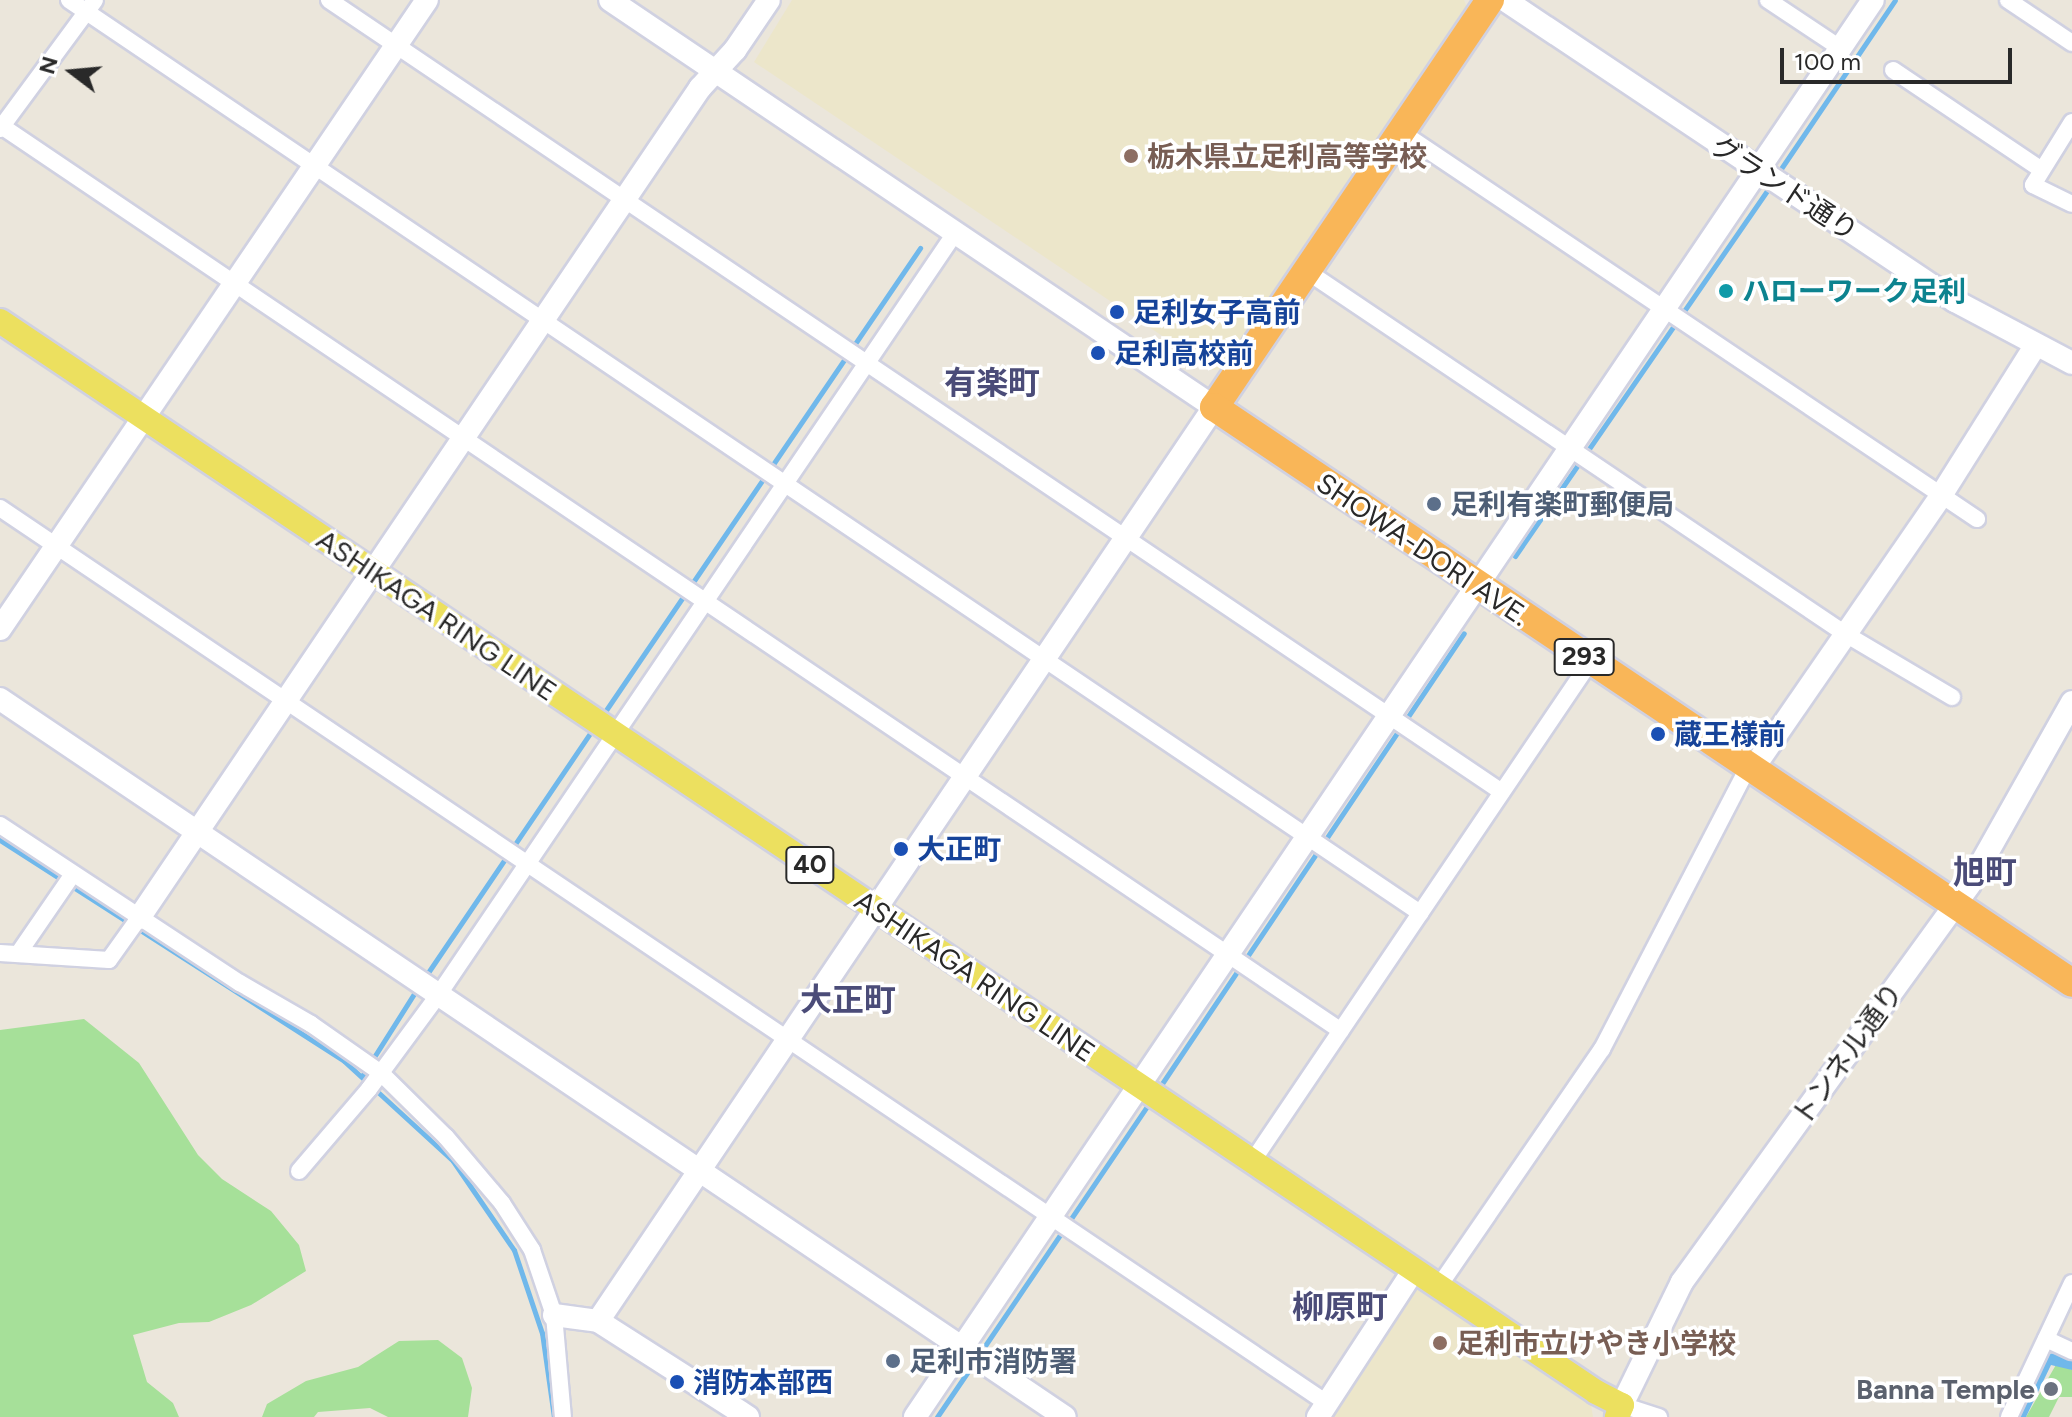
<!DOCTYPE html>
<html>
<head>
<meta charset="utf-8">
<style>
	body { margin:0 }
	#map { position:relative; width:2072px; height:1417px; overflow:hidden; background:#ebe6db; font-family:Figtree,"Noto Sans JP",sans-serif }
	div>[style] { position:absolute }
	.education>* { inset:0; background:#ece6ca }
	.green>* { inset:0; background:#a6e099 }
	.water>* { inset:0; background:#70b8eb }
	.stream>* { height:5px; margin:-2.5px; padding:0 2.5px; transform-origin:2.5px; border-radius:2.5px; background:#70b8eb }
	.roads { filter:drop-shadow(2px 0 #d0d1e1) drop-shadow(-2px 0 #d0d1e1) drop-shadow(0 2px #d0d1e1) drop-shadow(0 -2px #d0d1e1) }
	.street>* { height:16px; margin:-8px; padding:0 8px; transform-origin:8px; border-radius:8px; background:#fff }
	.secondary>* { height:22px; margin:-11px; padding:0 11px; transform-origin:11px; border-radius:11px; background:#fff }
	.primary>* { height:24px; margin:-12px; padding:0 12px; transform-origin:12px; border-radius:12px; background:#ece05f }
	.highway>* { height:28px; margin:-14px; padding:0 14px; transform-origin:14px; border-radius:14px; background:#f9b658 }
	.dots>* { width:22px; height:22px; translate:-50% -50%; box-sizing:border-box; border:4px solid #fff; border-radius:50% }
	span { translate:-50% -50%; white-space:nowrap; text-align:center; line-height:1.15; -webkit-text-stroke:7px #fff; paint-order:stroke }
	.shield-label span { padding:2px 6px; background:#fff; border:2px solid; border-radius:6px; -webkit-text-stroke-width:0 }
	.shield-label { font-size:26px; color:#292929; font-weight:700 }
	.education-label { font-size:28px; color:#785e54; font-weight:700 }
	.left { translate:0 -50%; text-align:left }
	.street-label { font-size:28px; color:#292929 }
	.culture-label { font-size:28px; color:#0d838f; font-weight:700 }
	.transit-label { font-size:28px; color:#164399; font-weight:700 }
	.service-label { font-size:28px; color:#4e5e75; font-weight:700 }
	.worship-label { font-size:28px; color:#5b616d; font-weight:700 }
	.right { translate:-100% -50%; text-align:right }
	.quarter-label { font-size:32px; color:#4b4c78; font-weight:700 }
	.north { position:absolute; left:32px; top:32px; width:80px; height:80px; -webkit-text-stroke:6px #fff; paint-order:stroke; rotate:286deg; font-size:22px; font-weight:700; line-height:32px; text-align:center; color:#292929 }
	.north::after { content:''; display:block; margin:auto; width:28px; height:36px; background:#292929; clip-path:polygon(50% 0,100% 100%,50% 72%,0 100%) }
	.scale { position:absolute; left:1780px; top:48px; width:232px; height:36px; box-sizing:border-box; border:4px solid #292929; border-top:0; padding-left:10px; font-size:24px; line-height:28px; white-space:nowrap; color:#292929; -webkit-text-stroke:6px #fff; paint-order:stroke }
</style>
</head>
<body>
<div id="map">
	<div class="education">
		<i style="clip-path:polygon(792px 0,1464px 0,1468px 10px,1225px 369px,1213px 370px,754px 62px)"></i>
		<i style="clip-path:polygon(1422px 1287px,1590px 1399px,1593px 1417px,1326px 1417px,1410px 1288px)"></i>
	</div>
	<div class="green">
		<i style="clip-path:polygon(84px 1019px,139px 1063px,198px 1155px,222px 1179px,271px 1211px,299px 1245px,306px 1271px,251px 1305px,209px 1322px,179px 1323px,133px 1335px,147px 1382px,173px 1403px,179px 1417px,0 1417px,0 1030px)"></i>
		<i style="clip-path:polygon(438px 1340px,462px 1358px,472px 1388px,468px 1417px,388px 1417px,370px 1408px,318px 1412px,314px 1417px,262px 1417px,267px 1404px,306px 1381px,358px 1367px,399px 1341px)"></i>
		<i style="clip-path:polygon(2057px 1363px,2072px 1370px,2072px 1397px,2059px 1397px,2049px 1417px,2026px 1417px)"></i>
	</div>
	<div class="water">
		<i style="clip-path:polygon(2056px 1353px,2072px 1361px,2072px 1370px,2051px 1365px,2026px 1417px,2016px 1417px,2048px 1354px)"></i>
	</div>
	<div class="stream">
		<i style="left:1776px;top:176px;width:212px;rotate:-55.9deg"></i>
		<i style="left:1515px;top:556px;width:451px;rotate:-55.4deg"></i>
		<i style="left:602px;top:716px;width:566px;rotate:-55.8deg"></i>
		<i style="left:0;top:840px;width:409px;rotate:32.7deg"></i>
		<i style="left:344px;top:1061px;width:148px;rotate:42.5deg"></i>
		<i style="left:453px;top:1161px;width:108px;rotate:55.6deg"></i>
		<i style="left:514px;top:1250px;width:88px;rotate:71.4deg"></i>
		<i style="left:542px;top:1333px;width:85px;rotate:81.9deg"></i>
		<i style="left:425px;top:977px;width:302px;rotate:-55.9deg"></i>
		<i style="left:362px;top:1076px;width:103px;rotate:-57.7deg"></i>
		<i style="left:1157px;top:1091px;width:551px;rotate:-56.17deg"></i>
		<i style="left:980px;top:1353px;width:302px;rotate:-55.9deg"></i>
		<i style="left:937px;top:1417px;width:68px;rotate:-55.8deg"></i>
	</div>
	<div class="roads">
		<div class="street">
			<i style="left:69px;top:0;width:1631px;rotate:34.05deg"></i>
			<i style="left:329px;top:0;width:1415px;rotate:34.03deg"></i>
			<i style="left:1768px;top:0;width:87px;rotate:33.7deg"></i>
			<i style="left:2008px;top:0;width:77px;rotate:33.9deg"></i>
			<i style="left:1893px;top:70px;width:179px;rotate:33.9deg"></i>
			<i style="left:2072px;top:122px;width:74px;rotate:121.8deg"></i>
			<i style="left:2033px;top:185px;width:43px;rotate:26deg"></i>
			<i style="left:0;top:125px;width:1618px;rotate:34.04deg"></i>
			<i style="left:0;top:129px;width:160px;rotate:-53.6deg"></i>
			<i style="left:1401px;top:132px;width:694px;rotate:33.9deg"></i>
			<i style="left:1308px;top:272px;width:650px;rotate:33.96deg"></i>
			<i style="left:1847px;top:635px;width:122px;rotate:30.6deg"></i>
			<i style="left:0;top:508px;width:1601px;rotate:34deg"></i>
			<i style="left:0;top:825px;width:287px;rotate:33.4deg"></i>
			<i style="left:240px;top:983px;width:82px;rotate:30deg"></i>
			<i style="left:311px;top:1024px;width:85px;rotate:35deg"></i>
			<i style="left:381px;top:1073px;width:91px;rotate:44.6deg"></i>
			<i style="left:446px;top:1137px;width:87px;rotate:49.7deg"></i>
			<i style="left:502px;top:1203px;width:56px;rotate:57.4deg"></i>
			<i style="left:532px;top:1250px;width:69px;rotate:71.3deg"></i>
			<i style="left:554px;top:1315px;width:102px;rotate:85deg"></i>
			<i style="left:0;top:953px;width:109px;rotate:3.7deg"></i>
			<i style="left:109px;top:960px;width:52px;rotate:-54.5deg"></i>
			<i style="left:18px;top:954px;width:97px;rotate:-55.5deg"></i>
			<i style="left:1252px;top:1162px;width:604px;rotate:-55.94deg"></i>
			<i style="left:299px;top:1171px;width:108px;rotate:-49.5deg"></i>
			<i style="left:369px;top:1089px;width:118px;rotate:-53.6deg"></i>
			<i style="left:439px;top:994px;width:919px;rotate:-55.86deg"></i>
			<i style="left:1439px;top:1286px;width:288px;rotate:-55.5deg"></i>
			<i style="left:1602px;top:1049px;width:318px;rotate:-62.6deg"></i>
			<i style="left:2046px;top:1339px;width:29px;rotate:25deg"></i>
			<i style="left:1622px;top:1405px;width:39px;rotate:18deg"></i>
			<i style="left:2009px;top:1417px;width:148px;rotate:-64.8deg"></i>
		</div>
		<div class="secondary">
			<i style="left:1505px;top:0;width:541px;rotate:33.78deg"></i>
			<i style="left:1955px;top:301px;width:132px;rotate:27.9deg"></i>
			<i style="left:0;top:629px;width:760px;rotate:-55.83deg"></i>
			<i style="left:0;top:699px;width:1284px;rotate:33.99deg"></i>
			<i style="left:1752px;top:770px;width:331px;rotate:-55.4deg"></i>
			<i style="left:1940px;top:497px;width:178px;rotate:-57.8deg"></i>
			<i style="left:139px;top:918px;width:1002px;rotate:-55.95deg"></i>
			<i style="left:700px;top:88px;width:52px;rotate:-47.4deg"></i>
			<i style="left:735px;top:50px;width:60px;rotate:-55.8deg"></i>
			<i style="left:554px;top:1315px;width:44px;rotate:7.8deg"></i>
			<i style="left:598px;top:1321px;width:178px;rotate:32.6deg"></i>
			<i style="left:598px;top:1321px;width:1102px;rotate:-56.02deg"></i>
			<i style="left:1214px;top:407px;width:728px;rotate:-146.03deg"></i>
			<i style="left:1622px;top:1405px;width:137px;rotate:-64deg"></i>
			<i style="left:1682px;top:1282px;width:490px;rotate:-54.1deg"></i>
			<i style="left:1969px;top:885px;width:210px;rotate:-60.6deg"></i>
			<i style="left:915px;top:1417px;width:1710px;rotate:-55.94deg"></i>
			<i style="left:1318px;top:1417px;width:176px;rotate:-56.9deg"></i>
		</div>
		<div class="primary">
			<i style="left:0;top:321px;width:1922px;rotate:33.86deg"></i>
			<i style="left:1596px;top:1392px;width:29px;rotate:27deg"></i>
			<i style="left:1622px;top:1405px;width:13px;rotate:113deg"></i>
		</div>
		<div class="highway">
			<i style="left:1490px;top:0;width:492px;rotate:124.1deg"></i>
			<i style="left:1214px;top:407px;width:1033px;rotate:33.87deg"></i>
		</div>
	</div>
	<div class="dots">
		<i style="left:1131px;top:156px;background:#8d6e63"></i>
		<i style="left:1726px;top:291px;background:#0f9aa8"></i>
		<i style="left:1117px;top:312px;background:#1a4fb4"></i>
		<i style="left:1098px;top:353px;background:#1a4fb4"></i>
		<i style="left:1434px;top:504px;background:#5c6f8a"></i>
		<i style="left:1658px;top:734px;background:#1a4fb4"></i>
		<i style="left:901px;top:849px;background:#1a4fb4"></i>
		<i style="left:1440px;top:1343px;background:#8d6e63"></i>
		<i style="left:893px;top:1361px;background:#5c6f8a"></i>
		<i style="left:677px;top:1382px;background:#1a4fb4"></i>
		<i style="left:2051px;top:1389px;background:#6b7280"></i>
	</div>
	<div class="shield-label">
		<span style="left:1584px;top:657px">293</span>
		<span style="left:810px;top:865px">40</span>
	</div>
	<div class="education-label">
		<span class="left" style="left:1147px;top:156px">栃木県立足利高等学校</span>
		<span class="left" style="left:1456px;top:1343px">足利市立けやき小学校</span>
	</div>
	<div class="street-label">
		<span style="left:1785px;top:188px;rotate:33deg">グランド通り</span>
		<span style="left:1423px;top:549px;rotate:34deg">SHOWA-DORI AVE.</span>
		<span style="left:437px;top:615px;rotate:34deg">ASHIKAGA RING LINE</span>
		<span style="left:975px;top:976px;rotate:34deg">ASHIKAGA RING LINE</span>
		<span style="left:1847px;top:1054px;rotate:-54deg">トンネル通り</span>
	</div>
	<div class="culture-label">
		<span class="left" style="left:1742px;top:291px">ハローワーク足利</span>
	</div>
	<div class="transit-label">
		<span class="left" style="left:1133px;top:312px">足利女子高前</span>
		<span class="left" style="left:1114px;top:353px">足利高校前</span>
		<span class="left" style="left:1674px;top:734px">蔵王様前</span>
		<span class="left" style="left:917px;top:849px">大正町</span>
		<span class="left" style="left:693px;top:1382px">消防本部西</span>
	</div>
	<div class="service-label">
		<span class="left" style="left:1450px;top:504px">足利有楽町郵便局</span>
		<span class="left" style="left:909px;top:1361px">足利市消防署</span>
	</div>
	<div class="worship-label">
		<span class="right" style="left:2035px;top:1389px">Banna Temple</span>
	</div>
	<div class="quarter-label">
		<span style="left:992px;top:383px">有楽町</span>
		<span style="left:1985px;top:872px">旭町</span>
		<span style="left:848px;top:1000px">大正町</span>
		<span style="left:1340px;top:1307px">柳原町</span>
	</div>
	<div class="north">N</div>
	<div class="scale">100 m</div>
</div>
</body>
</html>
